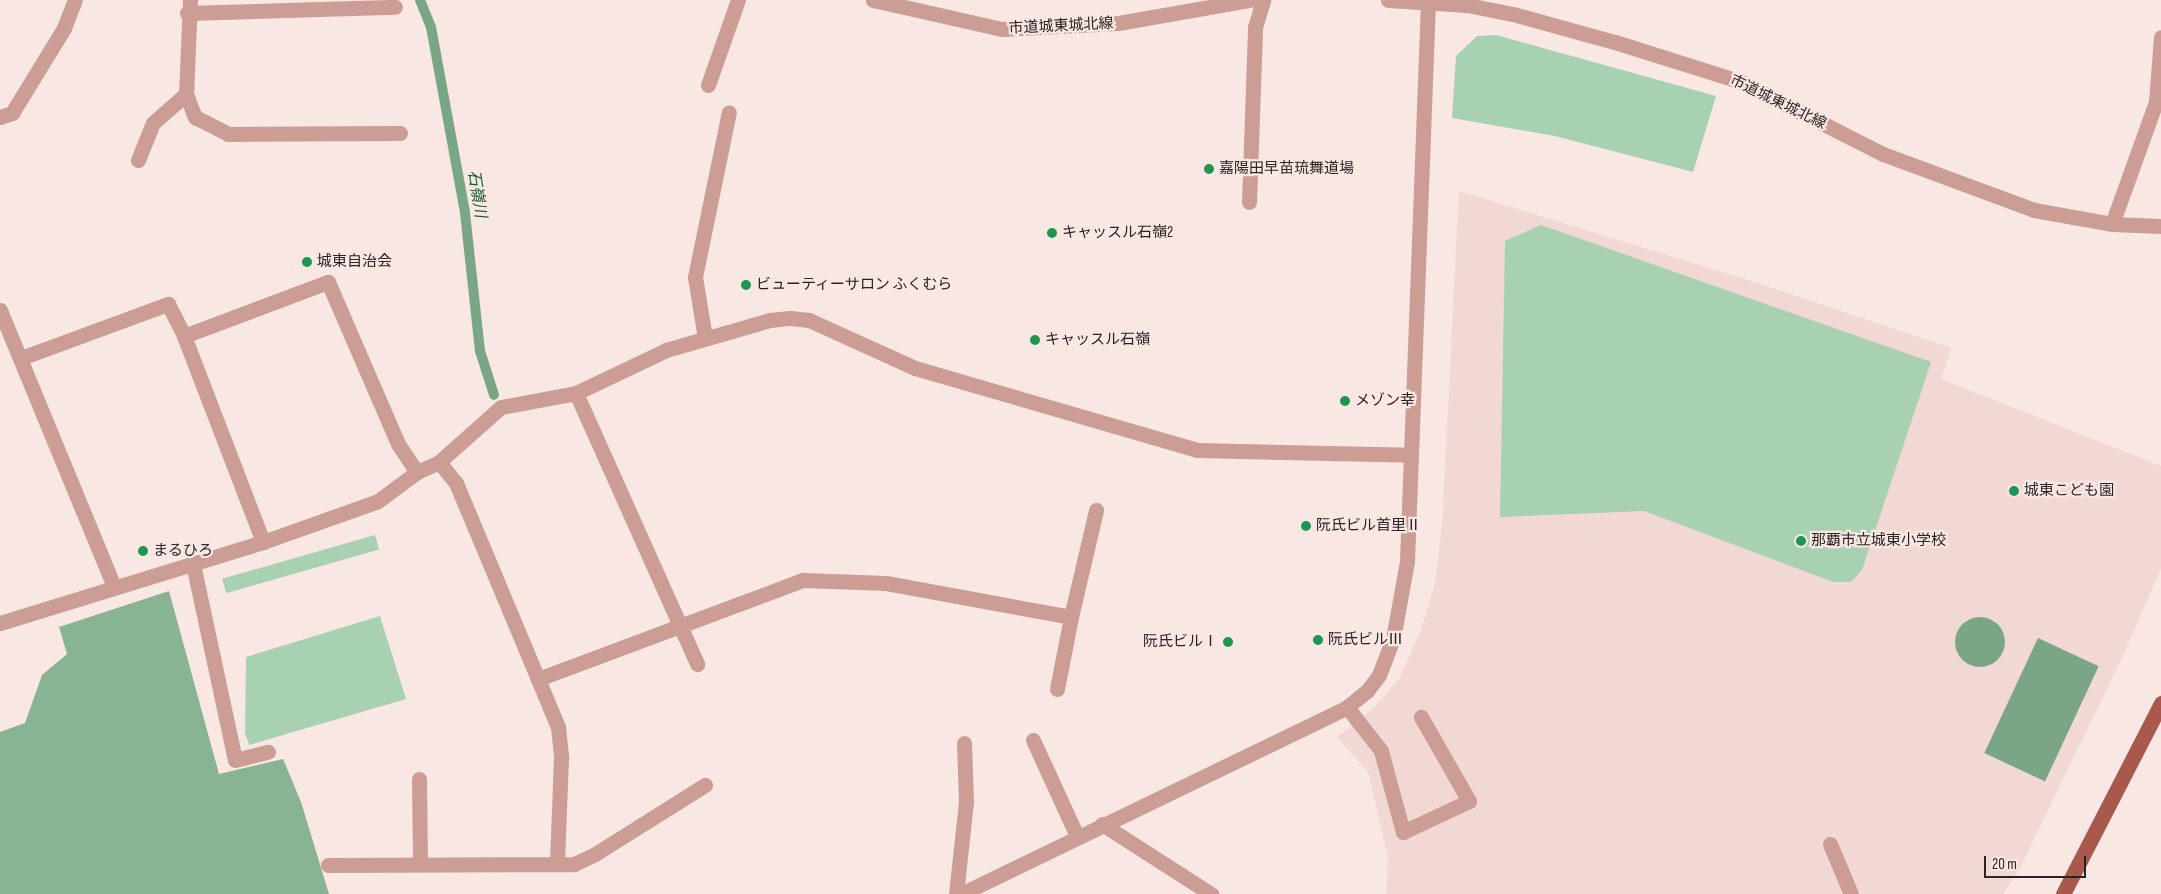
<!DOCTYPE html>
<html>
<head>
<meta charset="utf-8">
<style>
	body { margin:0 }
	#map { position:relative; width:2161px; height:894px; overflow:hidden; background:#f9e7e4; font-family:"Sofia Sans Condensed","Noto Sans JP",sans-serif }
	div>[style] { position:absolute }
	.built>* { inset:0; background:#f2d8d4 }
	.green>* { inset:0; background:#a7d1b1; transform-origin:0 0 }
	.forest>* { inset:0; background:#88b493 }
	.water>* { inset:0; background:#7ba686; transform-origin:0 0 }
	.round { border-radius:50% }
	.stream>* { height:10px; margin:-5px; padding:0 5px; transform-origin:5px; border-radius:5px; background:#7ba686 }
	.service>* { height:15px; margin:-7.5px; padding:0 7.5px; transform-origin:7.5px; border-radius:7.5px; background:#cb9d95 }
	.minor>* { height:15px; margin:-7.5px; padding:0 7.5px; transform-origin:7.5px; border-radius:7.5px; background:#cb9d95 }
	.tertiary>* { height:15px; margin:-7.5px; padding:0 7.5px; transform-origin:7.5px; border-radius:7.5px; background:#cb9d95 }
	.primary>* { height:15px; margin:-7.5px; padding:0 7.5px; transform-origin:7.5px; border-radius:7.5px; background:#a8584d }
	.dots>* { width:14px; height:14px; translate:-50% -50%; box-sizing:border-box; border:2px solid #f9e7e4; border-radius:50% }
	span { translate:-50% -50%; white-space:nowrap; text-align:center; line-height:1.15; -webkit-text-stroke:4.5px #f9e7e4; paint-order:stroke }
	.street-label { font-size:15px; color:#2a2322 }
	.poi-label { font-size:15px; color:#2a2322 }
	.left { translate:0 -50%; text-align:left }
	.right { translate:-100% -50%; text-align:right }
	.water-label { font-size:16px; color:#195e33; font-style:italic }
	.scale { position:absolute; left:1984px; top:856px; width:102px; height:22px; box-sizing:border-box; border:2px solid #2a2322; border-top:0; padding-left:6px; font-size:15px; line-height:18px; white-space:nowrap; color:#2a2322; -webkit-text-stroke:4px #f9e7e4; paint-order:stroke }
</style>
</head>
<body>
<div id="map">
	<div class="built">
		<i style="clip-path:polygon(1459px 191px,1758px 283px,1951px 348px,1941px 379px,2161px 466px,2161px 569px,2121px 660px,2018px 872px,2003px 894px,1386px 894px,1388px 857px,1368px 772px,1337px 737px,1375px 707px,1400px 677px,1421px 630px,1435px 583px,1442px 526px)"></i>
	</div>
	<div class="green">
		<i style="clip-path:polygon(1496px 35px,1716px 96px,1693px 172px,1555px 136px,1452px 118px,1456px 56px,1477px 36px)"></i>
		<i style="clip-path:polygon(1541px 225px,1931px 362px,1862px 570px,1851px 582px,1833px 582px,1644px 511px,1500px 517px,1505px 241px)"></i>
		<i style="left:375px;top:535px;width:15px;height:159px;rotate:74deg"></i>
		<i style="clip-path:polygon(380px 616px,406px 699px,249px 745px,245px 733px,246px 657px)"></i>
	</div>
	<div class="forest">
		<i style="clip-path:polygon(169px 591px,219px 774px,283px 759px,301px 802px,329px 894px,0 894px,0 732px,25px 723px,42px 675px,67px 654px,59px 627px)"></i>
	</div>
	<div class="water">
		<i class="round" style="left:1955px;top:617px;width:50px;height:50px"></i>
		<i style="left:2038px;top:638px;width:67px;height:127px;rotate:25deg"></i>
	</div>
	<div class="stream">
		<i style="left:420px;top:0;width:29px;rotate:68deg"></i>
		<i style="left:431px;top:27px;width:189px;rotate:79.6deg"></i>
		<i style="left:465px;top:213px;width:139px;rotate:83.8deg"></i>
		<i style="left:480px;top:351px;width:46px;rotate:72.3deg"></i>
	</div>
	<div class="service">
		<i style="left:190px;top:0;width:94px;rotate:92.4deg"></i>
		<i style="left:186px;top:94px;width:25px;rotate:69deg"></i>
		<i style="left:195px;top:117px;width:37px;rotate:27deg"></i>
		<i style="left:228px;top:134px;width:172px;rotate:-0.3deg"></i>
		<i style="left:187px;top:13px;width:208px;rotate:-1.7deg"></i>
		<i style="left:138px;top:160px;width:40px;rotate:-68deg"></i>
		<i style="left:153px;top:123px;width:44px;rotate:-41.3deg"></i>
		<i style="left:193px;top:564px;width:200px;rotate:77.9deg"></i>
		<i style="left:235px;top:760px;width:34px;rotate:-14deg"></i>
		<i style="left:1357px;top:720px;width:39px;rotate:52deg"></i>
		<i style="left:1381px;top:751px;width:84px;rotate:74.8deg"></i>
		<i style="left:1403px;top:832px;width:73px;rotate:-25.2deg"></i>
		<i style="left:1469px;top:801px;width:97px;rotate:-119.7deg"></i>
		<i style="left:1830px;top:844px;width:54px;rotate:67.2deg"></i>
	</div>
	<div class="minor">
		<i style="left:873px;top:0;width:132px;rotate:12.7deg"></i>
		<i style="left:1002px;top:29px;width:116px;rotate:-3deg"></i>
		<i style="left:1118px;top:23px;width:134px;rotate:-9.9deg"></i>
		<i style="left:708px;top:85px;width:90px;rotate:-70.6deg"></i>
		<i style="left:0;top:117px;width:13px;rotate:-18deg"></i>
		<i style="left:12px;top:113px;width:100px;rotate:-58.5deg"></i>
		<i style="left:64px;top:28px;width:30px;rotate:-69deg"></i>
		<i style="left:1249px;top:202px;width:175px;rotate:-88deg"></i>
		<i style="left:1255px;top:27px;width:28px;rotate:-73deg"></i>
		<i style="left:2112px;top:224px;width:130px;rotate:-70.2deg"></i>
		<i style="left:2156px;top:102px;width:65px;rotate:-85.6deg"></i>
		<i style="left:0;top:310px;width:299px;rotate:67.6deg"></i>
		<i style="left:184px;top:336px;width:154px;rotate:-20.6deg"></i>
		<i style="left:328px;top:282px;width:176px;rotate:66.6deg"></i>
		<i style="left:398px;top:444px;width:34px;rotate:56deg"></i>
		<i style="left:705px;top:338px;width:62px;rotate:-99.3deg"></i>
		<i style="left:695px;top:277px;width:168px;rotate:-78.4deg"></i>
		<i style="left:21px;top:358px;width:157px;rotate:-20.2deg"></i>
		<i style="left:168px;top:304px;width:36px;rotate:63deg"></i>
		<i style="left:184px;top:336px;width:221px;rotate:69deg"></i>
		<i style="left:576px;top:393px;width:297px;rotate:65.9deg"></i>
		<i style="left:439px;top:462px;width:27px;rotate:51deg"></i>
		<i style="left:456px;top:483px;width:212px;rotate:67.3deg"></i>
		<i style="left:538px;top:679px;width:283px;rotate:-20.5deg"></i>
		<i style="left:803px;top:580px;width:83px;rotate:2.1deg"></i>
		<i style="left:886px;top:583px;width:188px;rotate:10.4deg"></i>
		<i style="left:1071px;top:617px;width:110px;rotate:-76.8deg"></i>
		<i style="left:0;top:623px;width:275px;rotate:-17.1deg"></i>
		<i style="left:263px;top:542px;width:122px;rotate:-19.6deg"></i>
		<i style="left:378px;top:501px;width:49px;rotate:-36.6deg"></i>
		<i style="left:417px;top:472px;width:24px;rotate:-24deg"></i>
		<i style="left:439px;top:462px;width:83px;rotate:-41.6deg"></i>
		<i style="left:501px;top:407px;width:76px;rotate:-10.6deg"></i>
		<i style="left:576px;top:393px;width:100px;rotate:-25.5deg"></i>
		<i style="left:666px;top:350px;width:108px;rotate:-16.1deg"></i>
		<i style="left:770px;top:320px;width:20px;rotate:-6deg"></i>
		<i style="left:790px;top:318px;width:19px;rotate:6deg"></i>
		<i style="left:809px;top:320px;width:116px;rotate:24.4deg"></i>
		<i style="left:915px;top:368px;width:294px;rotate:16.2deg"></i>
		<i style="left:1197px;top:450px;width:214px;rotate:1.3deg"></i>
		<i style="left:538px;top:679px;width:52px;rotate:67.4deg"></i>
		<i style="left:558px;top:727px;width:31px;rotate:84deg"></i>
		<i style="left:561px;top:758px;width:105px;rotate:92.2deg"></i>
		<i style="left:1057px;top:689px;width:73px;rotate:-79deg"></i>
		<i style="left:1347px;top:707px;width:16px;rotate:52deg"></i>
		<i style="left:1033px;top:740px;width:106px;rotate:65.4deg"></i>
		<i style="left:419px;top:779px;width:84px;rotate:89.3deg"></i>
		<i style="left:1102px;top:824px;width:130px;rotate:32.7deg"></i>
		<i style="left:328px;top:865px;width:246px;rotate:-0.2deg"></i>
		<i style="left:574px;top:864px;width:23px;rotate:-25deg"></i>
		<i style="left:595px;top:854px;width:130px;rotate:-32.1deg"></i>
		<i style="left:956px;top:894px;width:93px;rotate:-83.8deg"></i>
		<i style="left:966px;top:802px;width:59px;rotate:-91.9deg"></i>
		<i style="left:961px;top:894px;width:429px;rotate:-25.8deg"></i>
		<i style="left:1347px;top:707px;width:26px;rotate:-39deg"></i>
		<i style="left:1367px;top:691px;width:20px;rotate:-53deg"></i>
		<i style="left:1379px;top:675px;width:39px;rotate:-69deg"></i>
		<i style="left:1393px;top:639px;width:79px;rotate:-79.8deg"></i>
		<i style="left:1407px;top:561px;width:559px;rotate:-87.85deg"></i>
	</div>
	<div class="tertiary">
		<i style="left:1388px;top:0;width:79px;rotate:3.6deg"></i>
		<i style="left:1467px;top:5px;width:47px;rotate:11.1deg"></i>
		<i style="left:1513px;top:14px;width:106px;rotate:15.4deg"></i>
		<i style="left:1615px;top:42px;width:130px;rotate:17.5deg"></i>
		<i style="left:1739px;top:81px;width:161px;rotate:26.9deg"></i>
		<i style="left:1883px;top:154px;width:161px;rotate:20.3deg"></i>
		<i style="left:2034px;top:210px;width:79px;rotate:10.2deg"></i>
		<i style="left:2112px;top:224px;width:49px;rotate:2.3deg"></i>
	</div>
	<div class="primary">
		<i style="left:2063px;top:894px;width:215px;rotate:-62.8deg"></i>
	</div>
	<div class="dots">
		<i style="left:1209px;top:169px;background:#1e9550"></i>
		<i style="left:1052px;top:233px;background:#1e9550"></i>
		<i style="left:307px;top:262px;background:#1e9550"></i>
		<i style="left:746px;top:285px;background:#1e9550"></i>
		<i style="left:1035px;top:340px;background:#1e9550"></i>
		<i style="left:1345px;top:401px;background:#1e9550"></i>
		<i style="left:2014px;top:491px;background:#1e9550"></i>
		<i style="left:1306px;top:526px;background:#1e9550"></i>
		<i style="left:1801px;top:541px;background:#1e9550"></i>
		<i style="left:143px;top:551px;background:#1e9550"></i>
		<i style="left:1318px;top:640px;background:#1e9550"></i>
		<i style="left:1228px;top:642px;background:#1e9550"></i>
	</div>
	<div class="street-label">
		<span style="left:1061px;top:26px;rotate:-3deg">市道城東城北線</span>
		<span style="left:1778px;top:102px;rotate:26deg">市道城東城北線</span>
	</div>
	<div class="poi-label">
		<span class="left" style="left:1219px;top:169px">嘉陽田早苗琉舞道場</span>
		<span class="left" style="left:1062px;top:233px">キャッスル石嶺2</span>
		<span class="left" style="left:317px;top:262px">城東自治会</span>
		<span class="left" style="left:756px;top:285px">ビューティーサロン ふくむら</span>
		<span class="left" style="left:1045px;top:340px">キャッスル石嶺</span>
		<span class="left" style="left:1355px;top:401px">メゾン幸</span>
		<span class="left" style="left:2024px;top:491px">城東こども園</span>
		<span class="left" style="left:1316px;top:526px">阮氏ビル首里Ⅱ</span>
		<span class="left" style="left:1811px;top:541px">那覇市立城東小学校</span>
		<span class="left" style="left:153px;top:551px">まるひろ</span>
		<span class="left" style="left:1328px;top:640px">阮氏ビルⅢ</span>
		<span class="right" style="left:1218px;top:642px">阮氏ビルⅠ</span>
	</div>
	<div class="water-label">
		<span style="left:476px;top:194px;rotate:81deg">石嶺川</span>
	</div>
	<div class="scale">20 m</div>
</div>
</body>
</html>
